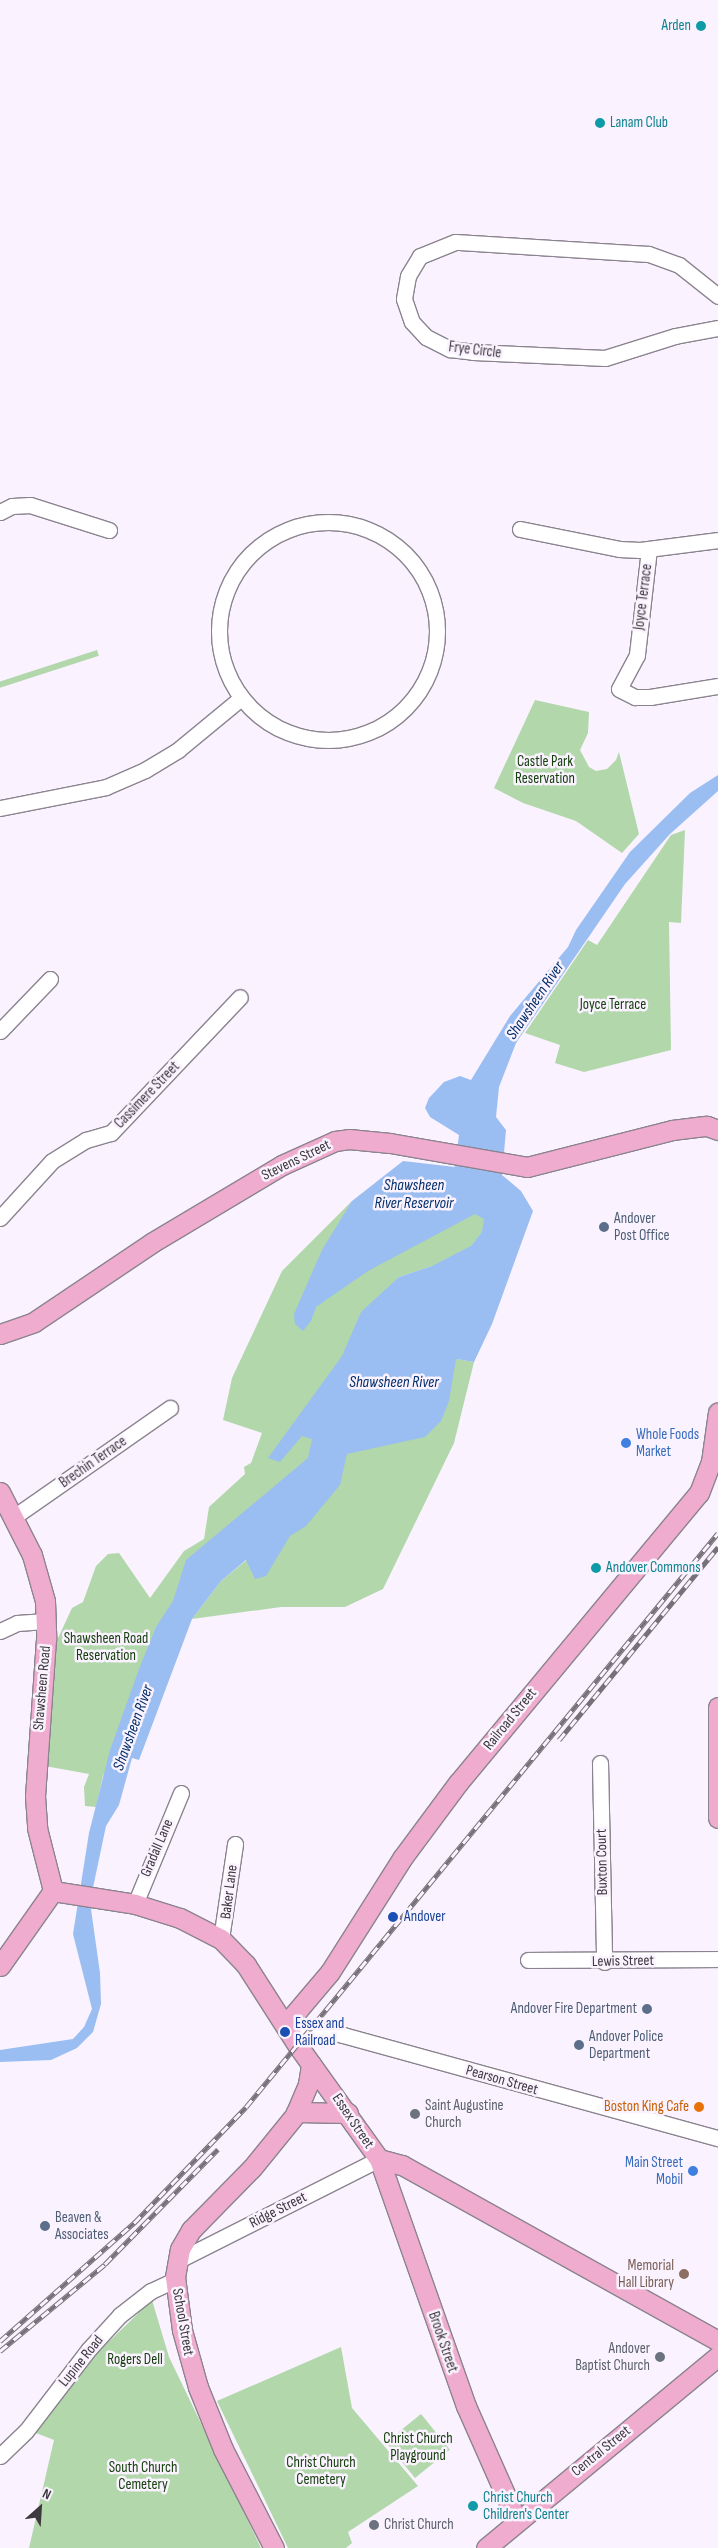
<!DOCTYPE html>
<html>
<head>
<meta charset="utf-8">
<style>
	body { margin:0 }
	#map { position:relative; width:718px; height:2548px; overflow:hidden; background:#faf2fe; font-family:"Sofia Sans Condensed",sans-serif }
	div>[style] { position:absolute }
	.green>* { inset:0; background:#b1d7ab; transform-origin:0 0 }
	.water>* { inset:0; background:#9abef2 }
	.roads { filter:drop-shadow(1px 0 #8b848f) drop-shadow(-1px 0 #8b848f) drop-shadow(0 1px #8b848f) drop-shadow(0 -1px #8b848f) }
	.minor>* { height:15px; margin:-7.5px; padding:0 7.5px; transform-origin:7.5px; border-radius:7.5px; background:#fff }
	.minor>.ring { margin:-7.5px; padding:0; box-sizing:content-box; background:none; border:15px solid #fff; border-radius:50% }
	.major>* { height:19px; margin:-9.5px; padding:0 9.5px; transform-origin:9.5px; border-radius:9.5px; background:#f0acce }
	.rail>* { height:5px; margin-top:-2.5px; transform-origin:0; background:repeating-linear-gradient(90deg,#faf2fe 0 9px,#767178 0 18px); box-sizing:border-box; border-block:1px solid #767178 }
	.dots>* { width:14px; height:14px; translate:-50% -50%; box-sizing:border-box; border:2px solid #faf2fe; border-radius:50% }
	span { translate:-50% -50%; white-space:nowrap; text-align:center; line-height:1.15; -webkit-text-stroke:5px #faf2fe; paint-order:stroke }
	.culture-label { font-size:15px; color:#0d838f }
	.right { translate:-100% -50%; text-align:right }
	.left { translate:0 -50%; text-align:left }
	.street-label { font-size:15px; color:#3d393e }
	.park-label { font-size:15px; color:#15400e }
	.service-label { font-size:15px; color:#4e5e75 }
	.shop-label { font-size:15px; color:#366cbe }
	.transit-label { font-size:15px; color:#164399 }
	.worship-label { font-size:15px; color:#5b616d }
	.food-label { font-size:15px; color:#c56008 }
	.education-label { font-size:15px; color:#785e54 }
	.water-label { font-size:16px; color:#002e69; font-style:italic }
	.north { position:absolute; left:15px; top:2483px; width:50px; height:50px; -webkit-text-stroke:4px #faf2fe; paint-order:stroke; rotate:26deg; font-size:14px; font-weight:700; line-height:20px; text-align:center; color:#3d393e }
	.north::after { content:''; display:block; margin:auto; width:18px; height:22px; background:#3d393e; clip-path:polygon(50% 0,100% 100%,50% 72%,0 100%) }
</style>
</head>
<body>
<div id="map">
	<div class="green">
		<i style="left:97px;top:650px;width:6px;height:117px;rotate:72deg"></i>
		<i style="clip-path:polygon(535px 700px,589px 712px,588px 733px,580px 750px,589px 767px,596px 771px,607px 769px,616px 760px,619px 752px,639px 834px,622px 853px,576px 821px,523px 803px,494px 788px)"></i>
		<i style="clip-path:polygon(685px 830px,681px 923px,669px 922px,671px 1050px,584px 1072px,555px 1063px,560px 1045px,525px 1033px,588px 940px,597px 945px,671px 835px)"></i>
		<i style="clip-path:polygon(352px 1201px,344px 1224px,503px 1207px,463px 1256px,399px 1277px,330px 1426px,304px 1469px,226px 1537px,103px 1776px,96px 1807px,85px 1806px,84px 1787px,89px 1774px,45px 1766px,54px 1647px,72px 1608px,83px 1602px,96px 1566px,108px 1554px,119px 1553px,150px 1598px,184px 1551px,204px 1539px,209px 1507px,245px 1474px,244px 1467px,251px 1463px,262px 1433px,223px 1420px,232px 1378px,282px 1271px)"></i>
		<i style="clip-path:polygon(434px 1355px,474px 1362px,454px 1443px,383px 1589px,345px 1607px,281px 1607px,192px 1619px,221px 1581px,248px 1559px,354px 1423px)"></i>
		<i style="clip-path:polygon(152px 2300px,169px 2357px,261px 2548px,29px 2548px,54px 2440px,36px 2433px,93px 2357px)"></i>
		<i style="clip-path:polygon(341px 2347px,352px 2408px,418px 2486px,348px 2532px,352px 2543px,346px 2548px,288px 2548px,217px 2401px)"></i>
		<i style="left:421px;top:2414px;width:46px;height:45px;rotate:51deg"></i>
	</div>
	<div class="water">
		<i style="clip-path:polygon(718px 775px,718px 791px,670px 834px,625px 884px,516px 1043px,499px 1087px,496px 1117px,506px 1130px,502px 1175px,521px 1191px,533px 1211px,492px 1324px,474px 1362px,456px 1359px,449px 1401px,441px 1421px,425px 1437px,347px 1454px,340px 1485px,306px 1526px,290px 1536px,266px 1576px,255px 1579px,246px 1560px,221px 1581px,192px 1619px,139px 1760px,132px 1758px,119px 1805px,106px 1826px,90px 1902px,100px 1973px,101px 2004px,93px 2032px,77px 2048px,51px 2060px,0 2062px,0 2050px,73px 2039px,84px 2027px,92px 2009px,73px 1934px,89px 1833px,110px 1750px,139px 1669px,156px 1627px,173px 1601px,186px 1560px,308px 1458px,312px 1439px,302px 1436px,280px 1462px,268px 1458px,342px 1356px,361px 1312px,399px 1277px,432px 1266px,471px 1246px,482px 1232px,484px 1219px,475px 1214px,368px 1271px,316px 1307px,311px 1321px,303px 1331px,295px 1324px,294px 1314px,322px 1250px,352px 1201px,403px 1161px,455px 1167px,459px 1135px,430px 1117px,425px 1108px,429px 1098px,444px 1082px,460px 1076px,471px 1080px,510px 1016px,568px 947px,576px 930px,630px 852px,690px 793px)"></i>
	</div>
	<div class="roads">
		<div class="minor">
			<i style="left:718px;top:296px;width:50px;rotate:-141.5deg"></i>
			<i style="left:679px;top:265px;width:33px;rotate:-160deg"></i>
			<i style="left:648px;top:254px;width:193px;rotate:-176.4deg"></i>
			<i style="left:455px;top:242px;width:38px;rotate:158deg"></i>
			<i style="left:420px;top:256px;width:23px;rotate:121deg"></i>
			<i style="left:408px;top:276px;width:23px;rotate:100deg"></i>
			<i style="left:404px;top:299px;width:24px;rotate:71deg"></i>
			<i style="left:412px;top:322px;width:21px;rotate:47deg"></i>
			<i style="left:426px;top:337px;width:27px;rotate:27deg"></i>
			<i style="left:450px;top:349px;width:23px;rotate:7deg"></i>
			<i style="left:473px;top:352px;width:132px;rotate:2.6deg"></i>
			<i style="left:605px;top:358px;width:73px;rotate:-17.4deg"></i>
			<i style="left:675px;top:336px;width:44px;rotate:-10.5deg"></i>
			<i style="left:0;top:512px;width:13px;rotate:-27deg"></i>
			<i style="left:12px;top:506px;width:18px;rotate:-3deg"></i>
			<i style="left:30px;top:505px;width:83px;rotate:17.6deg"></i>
			<i class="ring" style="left:219px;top:522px;width:203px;height:203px"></i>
			<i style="left:520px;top:529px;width:101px;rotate:11.4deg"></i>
			<i style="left:619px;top:549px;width:21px;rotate:3deg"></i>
			<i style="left:640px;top:550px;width:79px;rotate:-7.3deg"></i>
			<i style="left:649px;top:549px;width:107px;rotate:96.5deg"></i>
			<i style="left:637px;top:655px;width:38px;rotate:118deg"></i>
			<i style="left:619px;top:689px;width:18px;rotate:27deg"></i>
			<i style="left:635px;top:697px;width:15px"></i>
			<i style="left:650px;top:697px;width:69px;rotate:-9.2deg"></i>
			<i style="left:0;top:808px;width:108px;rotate:-11.2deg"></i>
			<i style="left:106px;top:787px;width:43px;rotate:-23.6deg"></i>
			<i style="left:145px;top:770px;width:39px;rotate:-31deg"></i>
			<i style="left:178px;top:750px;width:82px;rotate:-39.5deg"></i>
			<i style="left:0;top:1031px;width:72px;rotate:-46.1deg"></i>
			<i style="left:0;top:1218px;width:77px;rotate:-47.6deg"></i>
			<i style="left:52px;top:1161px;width:40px;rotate:-32deg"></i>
			<i style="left:86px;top:1140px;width:26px;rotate:-16deg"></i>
			<i style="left:111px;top:1133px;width:187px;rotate:-46.5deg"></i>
			<i style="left:15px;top:1516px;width:189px;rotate:-34.9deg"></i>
			<i style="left:0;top:1631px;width:19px;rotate:-25deg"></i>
			<i style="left:17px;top:1623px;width:29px;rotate:-4deg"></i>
			<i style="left:600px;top:1763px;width:199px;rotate:88.8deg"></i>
			<i style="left:135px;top:1904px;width:120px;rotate:-67.5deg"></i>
			<i style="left:221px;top:1939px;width:96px;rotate:-81.6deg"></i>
			<i style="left:528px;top:1960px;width:190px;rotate:-0.3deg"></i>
			<i style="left:286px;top:2024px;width:58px;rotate:10.9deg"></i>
			<i style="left:343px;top:2035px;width:389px;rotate:15.4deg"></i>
			<i style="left:177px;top:2261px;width:226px;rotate:-26.8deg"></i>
			<i style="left:0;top:2456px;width:36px;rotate:-44deg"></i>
			<i style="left:26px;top:2431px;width:103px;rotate:-52.5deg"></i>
			<i style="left:89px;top:2349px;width:46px;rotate:-47.6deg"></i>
			<i style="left:120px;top:2315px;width:39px;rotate:-38deg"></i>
			<i style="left:151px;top:2291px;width:26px;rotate:-25deg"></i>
		</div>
		<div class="major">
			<i style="left:0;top:1334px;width:36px;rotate:-19deg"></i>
			<i style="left:34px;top:1322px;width:143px;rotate:-33.9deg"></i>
			<i style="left:153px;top:1242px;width:150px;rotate:-30.8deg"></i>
			<i style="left:282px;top:1165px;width:58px;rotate:-24.4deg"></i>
			<i style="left:335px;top:1141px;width:14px;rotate:-8deg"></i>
			<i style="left:349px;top:1139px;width:41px;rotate:5.6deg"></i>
			<i style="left:390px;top:1143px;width:139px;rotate:9.9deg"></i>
			<i style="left:527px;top:1167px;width:150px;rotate:-14.3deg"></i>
			<i style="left:672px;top:1130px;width:35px;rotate:-7deg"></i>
			<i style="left:707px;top:1126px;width:12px;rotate:20deg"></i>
			<i style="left:0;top:1492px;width:71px;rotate:63.1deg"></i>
			<i style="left:32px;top:1555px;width:48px;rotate:74.2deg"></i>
			<i style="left:45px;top:1601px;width:38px;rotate:88deg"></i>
			<i style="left:46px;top:1639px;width:157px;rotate:94deg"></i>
			<i style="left:35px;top:1796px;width:32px;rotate:86deg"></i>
			<i style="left:37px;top:1828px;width:65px;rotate:75.7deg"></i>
			<i style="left:718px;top:1707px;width:111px;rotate:90deg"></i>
			<i style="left:53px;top:1891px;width:83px;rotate:9deg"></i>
			<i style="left:135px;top:1904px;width:47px;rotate:17.3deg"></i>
			<i style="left:180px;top:1918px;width:46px;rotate:27.1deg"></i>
			<i style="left:221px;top:1939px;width:36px;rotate:46deg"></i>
			<i style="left:246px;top:1965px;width:96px;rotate:57.3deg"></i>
			<i style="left:298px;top:2046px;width:139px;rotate:54.4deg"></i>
			<i style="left:379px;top:2159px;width:262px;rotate:70.6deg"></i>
			<i style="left:466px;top:2406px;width:126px;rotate:66.1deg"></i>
			<i style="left:0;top:1966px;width:92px;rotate:-54.8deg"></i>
			<i style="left:286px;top:2024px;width:68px;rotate:-49.8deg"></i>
			<i style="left:330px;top:1972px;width:136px;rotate:-57.6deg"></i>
			<i style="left:403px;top:1857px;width:92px;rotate:-53.4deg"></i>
			<i style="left:458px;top:1783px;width:377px;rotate:-50.3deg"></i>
			<i style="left:699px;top:1493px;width:33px;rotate:-69deg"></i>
			<i style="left:711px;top:1462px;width:50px;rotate:-82deg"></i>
			<i style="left:296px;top:2112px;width:52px;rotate:1.1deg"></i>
			<i style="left:379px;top:2159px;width:24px;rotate:15deg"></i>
			<i style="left:402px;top:2165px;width:362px;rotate:29.1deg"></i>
			<i style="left:274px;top:2548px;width:111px;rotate:-117.3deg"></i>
			<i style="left:223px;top:2449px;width:67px;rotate:-112deg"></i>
			<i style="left:198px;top:2387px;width:59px;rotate:-105.7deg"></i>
			<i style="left:182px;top:2330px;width:53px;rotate:-97.5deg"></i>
			<i style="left:175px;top:2277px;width:28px;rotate:-80deg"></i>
			<i style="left:180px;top:2249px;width:22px;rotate:-60deg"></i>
			<i style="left:191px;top:2230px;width:87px;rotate:-45.5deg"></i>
			<i style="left:252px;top:2168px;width:68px;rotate:-50.9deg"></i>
			<i style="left:295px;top:2115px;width:34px;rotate:-67deg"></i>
			<i style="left:308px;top:2084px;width:20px;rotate:-81deg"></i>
			<i style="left:486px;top:2548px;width:301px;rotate:-39.6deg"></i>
		</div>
	</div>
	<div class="rail">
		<i style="left:559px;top:1740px;width:250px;rotate:-50.5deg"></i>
		<i style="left:0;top:2341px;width:179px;rotate:-41.4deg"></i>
		<i style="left:134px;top:2223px;width:161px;rotate:-46deg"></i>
		<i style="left:246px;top:2107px;width:743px;rotate:-50.57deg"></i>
		<i style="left:0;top:2351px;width:136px;rotate:-39.6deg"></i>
		<i style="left:105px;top:2264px;width:161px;rotate:-45.5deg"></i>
	</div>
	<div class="dots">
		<i style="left:701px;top:26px;background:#0f9aa8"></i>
		<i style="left:600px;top:123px;background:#0f9aa8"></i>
		<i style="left:604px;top:1227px;background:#5c6f8a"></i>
		<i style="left:626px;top:1443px;background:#3f7fe0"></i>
		<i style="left:596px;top:1568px;background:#0f9aa8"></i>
		<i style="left:393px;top:1917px;background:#1a4fb4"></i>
		<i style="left:647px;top:2009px;background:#5c6f8a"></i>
		<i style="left:285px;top:2032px;background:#1a4fb4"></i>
		<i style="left:579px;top:2045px;background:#5c6f8a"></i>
		<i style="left:699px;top:2107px;background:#e8710a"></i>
		<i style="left:415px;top:2114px;background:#6b7280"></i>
		<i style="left:693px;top:2171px;background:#3f7fe0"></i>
		<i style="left:45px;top:2226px;background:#5c6f8a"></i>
		<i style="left:684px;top:2274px;background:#8d6e63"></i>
		<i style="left:660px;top:2357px;background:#6b7280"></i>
		<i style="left:473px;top:2506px;background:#0f9aa8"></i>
		<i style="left:374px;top:2525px;background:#6b7280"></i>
	</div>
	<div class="culture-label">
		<span class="right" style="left:691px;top:26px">Arden</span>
		<span class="left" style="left:610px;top:123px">Lanam Club</span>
		<span class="left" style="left:606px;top:1568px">Andover Commons</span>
		<span class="left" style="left:483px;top:2506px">Christ Church<br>Children's Center</span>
	</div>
	<div class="street-label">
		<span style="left:475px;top:350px;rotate:7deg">Frye Circle</span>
		<span style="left:643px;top:597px;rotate:-83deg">Joyce Terrace</span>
		<span style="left:147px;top:1095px;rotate:-46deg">Cassimere Street</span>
		<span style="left:296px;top:1160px;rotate:-26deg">Stevens Street</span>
		<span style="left:93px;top:1462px;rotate:-35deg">Brechin Terrace</span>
		<span style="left:42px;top:1688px;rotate:-85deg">Shawsheen Road</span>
		<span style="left:510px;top:1719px;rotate:-51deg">Railroad Street</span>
		<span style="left:157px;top:1848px;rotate:-67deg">Gradall Lane</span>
		<span style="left:602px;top:1862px;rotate:-91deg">Buxton Court</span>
		<span style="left:229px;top:1892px;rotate:-83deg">Baker Lane</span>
		<span style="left:623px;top:1961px;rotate:-1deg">Lewis Street</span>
		<span style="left:502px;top:2080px;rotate:16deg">Pearson Street</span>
		<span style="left:353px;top:2121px;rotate:56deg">Essex Street</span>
		<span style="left:278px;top:2210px;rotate:-27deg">Ridge Street</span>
		<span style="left:183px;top:2322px;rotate:80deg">School Street</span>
		<span style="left:443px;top:2342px;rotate:71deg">Brook Street</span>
		<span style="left:81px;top:2361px;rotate:-51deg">Lupine Road</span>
		<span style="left:601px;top:2451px;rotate:-39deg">Central Street</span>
	</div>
	<div class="park-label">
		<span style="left:545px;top:770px">Castle Park<br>Reservation</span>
		<span style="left:613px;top:1005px">Joyce Terrace</span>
		<span style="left:106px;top:1647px">Shawsheen Road<br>Reservation</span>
		<span style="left:135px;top:2360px">Rogers Dell</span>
		<span style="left:418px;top:2447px">Christ Church<br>Playground</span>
		<span style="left:321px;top:2471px">Christ Church<br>Cemetery</span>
		<span style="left:143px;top:2476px">South Church<br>Cemetery</span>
	</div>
	<div class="service-label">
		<span class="left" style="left:614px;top:1227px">Andover<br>Post Office</span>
		<span class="right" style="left:637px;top:2009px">Andover Fire Department</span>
		<span class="left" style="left:589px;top:2045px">Andover Police<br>Department</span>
		<span class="left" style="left:55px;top:2226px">Beaven &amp;<br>Associates</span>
	</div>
	<div class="shop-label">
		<span class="left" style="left:636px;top:1443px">Whole Foods<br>Market</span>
		<span class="right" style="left:683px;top:2171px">Main Street<br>Mobil</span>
	</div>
	<div class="transit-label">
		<span class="left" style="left:404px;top:1917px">Andover</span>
		<span class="left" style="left:295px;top:2032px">Essex and<br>Railroad</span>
	</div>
	<div class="worship-label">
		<span class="left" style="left:425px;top:2114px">Saint Augustine<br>Church</span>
		<span class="right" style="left:650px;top:2357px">Andover<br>Baptist Church</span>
		<span class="left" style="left:384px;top:2525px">Christ Church</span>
	</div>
	<div class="food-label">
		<span class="right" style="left:689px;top:2107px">Boston King Cafe</span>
	</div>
	<div class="education-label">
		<span class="right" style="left:674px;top:2274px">Memorial<br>Hall Library</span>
	</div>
	<div class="water-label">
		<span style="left:536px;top:1001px;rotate:-56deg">Shawsheen River</span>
		<span style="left:414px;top:1195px">Shawsheen<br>River Reservoir</span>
		<span style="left:394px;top:1383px">Shawsheen River</span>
		<span style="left:134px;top:1728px;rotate:-70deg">Shawsheen River</span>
	</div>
	<div class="north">N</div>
</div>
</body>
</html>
